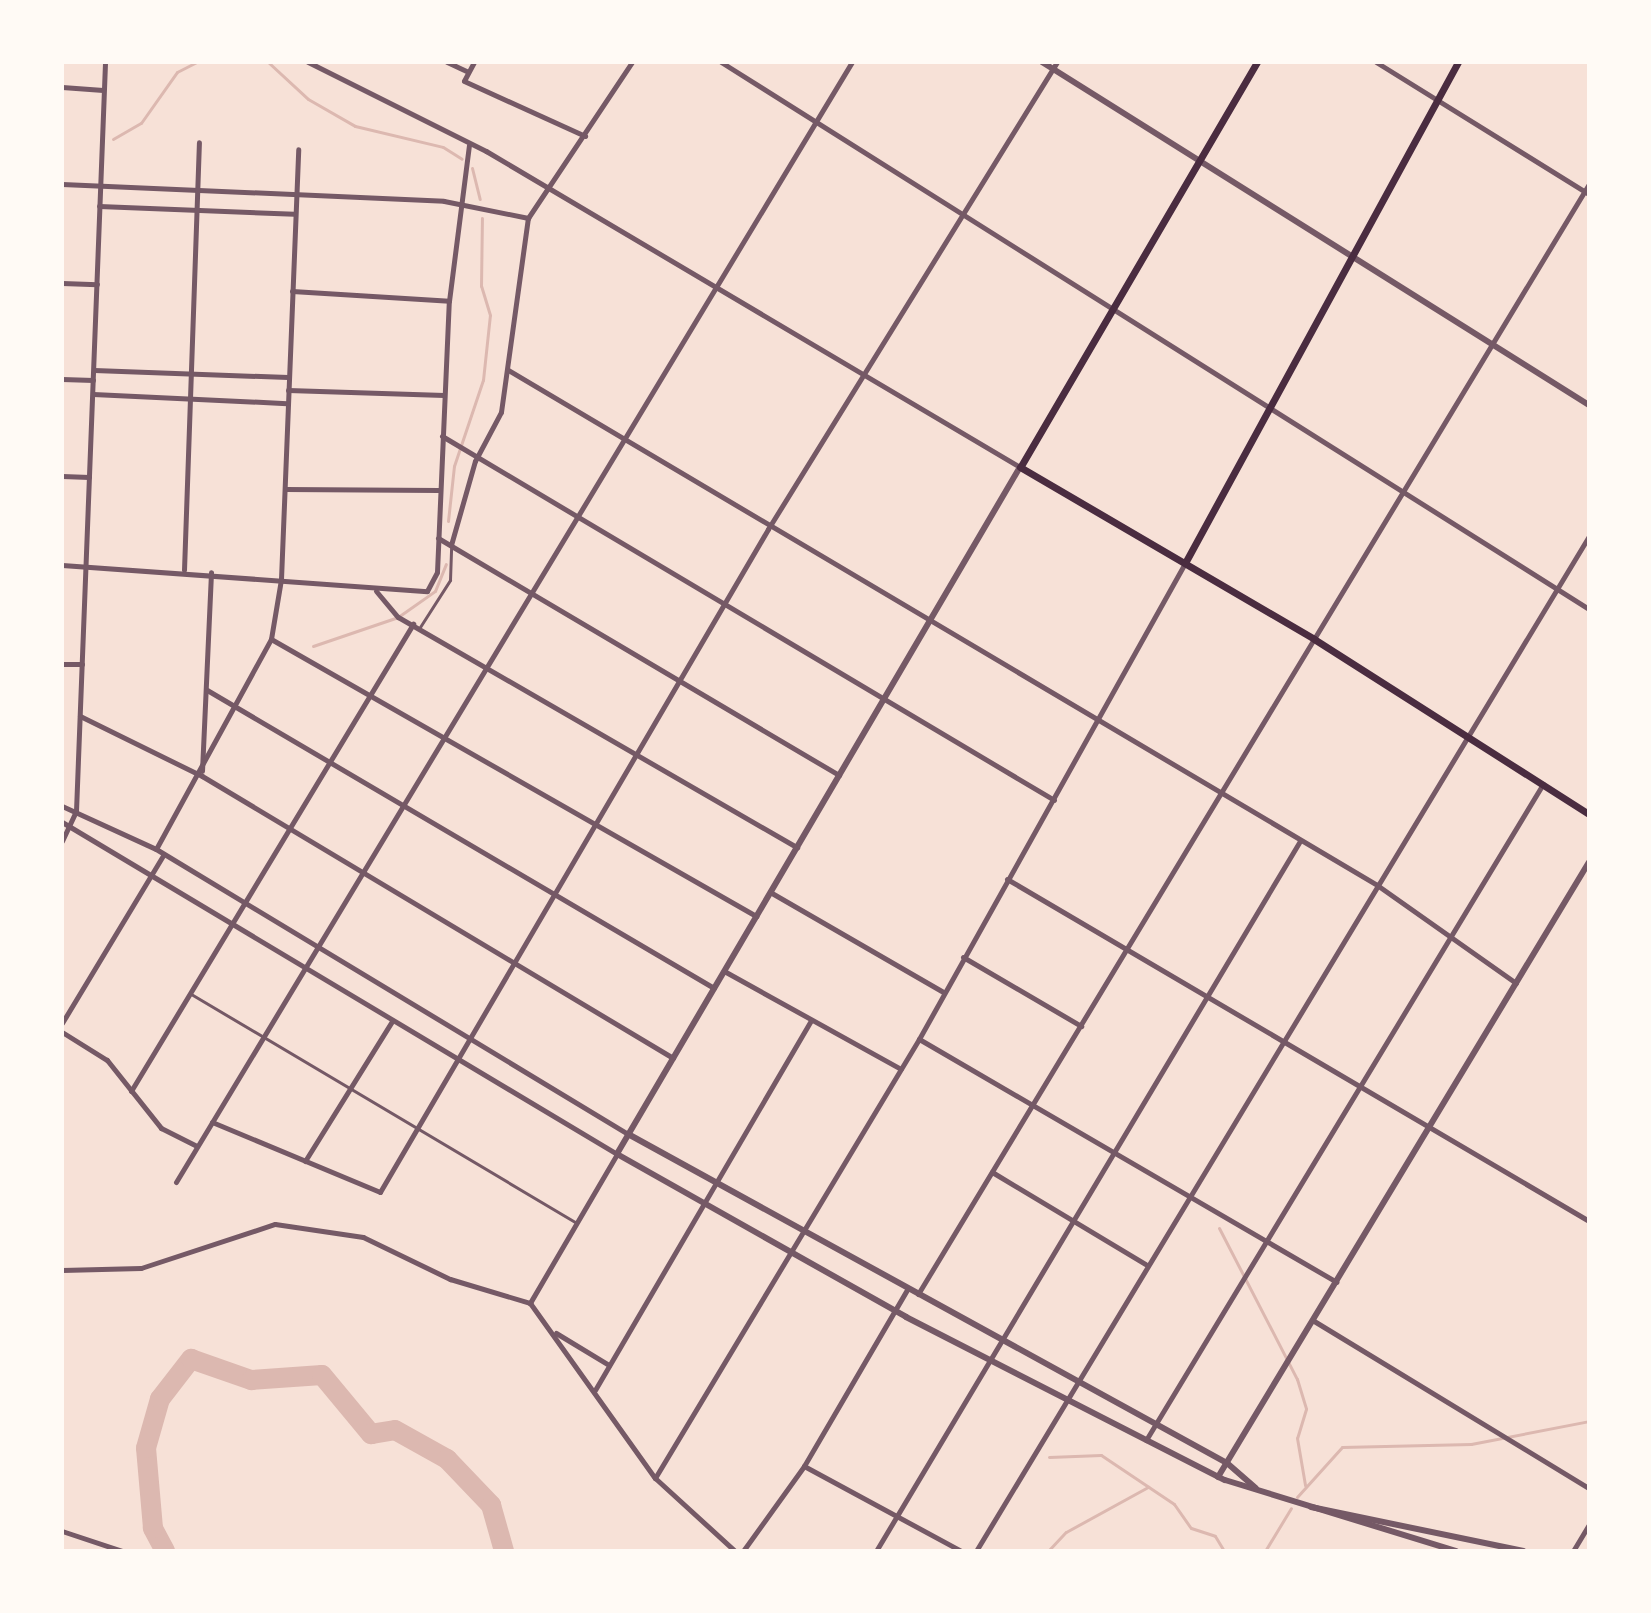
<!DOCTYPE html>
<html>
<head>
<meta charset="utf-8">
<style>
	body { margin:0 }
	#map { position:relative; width:1651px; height:1613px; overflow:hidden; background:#f7e1d7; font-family:Rubik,sans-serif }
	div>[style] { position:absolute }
	.stream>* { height:3px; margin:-1.5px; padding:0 1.5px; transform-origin:1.5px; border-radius:1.5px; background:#dcb8b0 }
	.river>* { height:20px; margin:-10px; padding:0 10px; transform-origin:10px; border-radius:10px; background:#dcb8b0 }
	.service>* { height:3px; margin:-1.5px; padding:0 1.5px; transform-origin:1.5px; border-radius:1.5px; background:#755966 }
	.minor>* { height:5px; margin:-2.5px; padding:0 2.5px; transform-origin:2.5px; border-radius:2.5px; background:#755966 }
	.tertiary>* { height:6px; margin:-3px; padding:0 3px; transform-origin:3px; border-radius:3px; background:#755966 }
	.secondary>* { height:7px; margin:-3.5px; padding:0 3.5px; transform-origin:3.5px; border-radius:3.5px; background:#4a2c40 }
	span { translate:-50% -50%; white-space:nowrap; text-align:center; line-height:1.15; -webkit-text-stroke:8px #fffaf5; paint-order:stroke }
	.frame { position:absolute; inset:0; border:64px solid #fffaf5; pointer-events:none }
</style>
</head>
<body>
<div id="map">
	<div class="stream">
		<i style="left:268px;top:62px;width:54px;rotate:42.8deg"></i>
		<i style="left:308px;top:99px;width:54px;rotate:29.9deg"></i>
		<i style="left:355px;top:126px;width:90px;rotate:13.4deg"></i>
		<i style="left:443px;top:147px;width:22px;rotate:32deg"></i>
		<i style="left:113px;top:139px;width:32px;rotate:-30deg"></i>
		<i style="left:141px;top:123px;width:62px;rotate:-54.8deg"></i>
		<i style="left:177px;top:72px;width:22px;rotate:-27deg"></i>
		<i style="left:472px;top:168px;width:32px;rotate:76deg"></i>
		<i style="left:448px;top:521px;width:55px;rotate:-83.8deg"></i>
		<i style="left:454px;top:466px;width:91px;rotate:-71.4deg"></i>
		<i style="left:483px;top:380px;width:65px;rotate:-83.9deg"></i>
		<i style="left:490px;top:315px;width:30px;rotate:-107deg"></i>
		<i style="left:481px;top:286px;width:68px;rotate:-89.2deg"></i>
		<i style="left:313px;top:646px;width:90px;rotate:-18.8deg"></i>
		<i style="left:398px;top:617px;width:45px;rotate:-35.1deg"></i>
		<i style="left:435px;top:591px;width:29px;rotate:-68deg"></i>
		<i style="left:1219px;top:1228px;width:170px;rotate:62.7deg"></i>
		<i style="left:1297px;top:1379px;width:31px;rotate:73deg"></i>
		<i style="left:1306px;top:1409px;width:30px;rotate:107deg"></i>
		<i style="left:1297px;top:1438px;width:48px;rotate:80.3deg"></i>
		<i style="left:1049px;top:1457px;width:52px;rotate:-2.2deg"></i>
		<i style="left:1101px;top:1455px;width:88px;rotate:33.9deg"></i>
		<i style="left:1174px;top:1504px;width:29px;rotate:55deg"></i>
		<i style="left:1191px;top:1528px;width:25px;rotate:18deg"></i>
		<i style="left:1215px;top:1536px;width:17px;rotate:59deg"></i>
		<i style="left:1297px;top:1497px;width:67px;rotate:-48deg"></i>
		<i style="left:1342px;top:1447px;width:129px;rotate:-1.3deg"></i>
		<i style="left:1471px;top:1444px;width:120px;rotate:-11deg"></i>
		<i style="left:1048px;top:1551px;width:26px;rotate:-47deg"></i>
		<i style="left:1066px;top:1532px;width:94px;rotate:-28.8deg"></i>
		<i style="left:1265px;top:1551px;width:50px;rotate:-58.8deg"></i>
	</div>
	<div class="river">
		<i style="left:165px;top:1551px;width:26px;rotate:-118deg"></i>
		<i style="left:153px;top:1528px;width:80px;rotate:-95deg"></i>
		<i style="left:146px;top:1448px;width:51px;rotate:-74.1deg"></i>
		<i style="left:160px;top:1399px;width:51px;rotate:-52.2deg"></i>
		<i style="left:191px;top:1359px;width:64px;rotate:19.3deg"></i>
		<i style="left:251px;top:1380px;width:71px;rotate:-4deg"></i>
		<i style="left:322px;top:1375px;width:77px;rotate:50.3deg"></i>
		<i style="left:371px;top:1434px;width:24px;rotate:-9deg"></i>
		<i style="left:395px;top:1430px;width:60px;rotate:29.1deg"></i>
		<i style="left:447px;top:1459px;width:64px;rotate:46.3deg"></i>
		<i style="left:491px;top:1505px;width:48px;rotate:74.2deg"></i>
	</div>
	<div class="service">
		<i style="left:420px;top:627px;width:56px;rotate:-57.4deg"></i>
		<i style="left:450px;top:580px;width:35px;rotate:-88deg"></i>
		<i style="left:191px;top:994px;width:448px;rotate:30.7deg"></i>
	</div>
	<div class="minor">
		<i style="left:308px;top:62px;width:199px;rotate:26.6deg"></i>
		<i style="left:486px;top:151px;width:620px;rotate:30.62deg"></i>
		<i style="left:447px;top:62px;width:23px;rotate:25deg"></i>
		<i style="left:474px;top:62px;width:21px;rotate:118deg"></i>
		<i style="left:464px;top:81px;width:133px;rotate:24.4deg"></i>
		<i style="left:721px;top:62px;width:1026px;rotate:32.22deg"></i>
		<i style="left:1376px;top:62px;width:251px;rotate:31.8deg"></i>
		<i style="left:62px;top:87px;width:41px;rotate:4.2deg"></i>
		<i style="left:62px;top:184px;width:382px;rotate:2.5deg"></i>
		<i style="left:444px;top:201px;width:86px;rotate:11.4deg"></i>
		<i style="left:99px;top:206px;width:195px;rotate:2.3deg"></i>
		<i style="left:62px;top:283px;width:35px;rotate:2deg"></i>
		<i style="left:292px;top:291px;width:157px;rotate:3.6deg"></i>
		<i style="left:94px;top:370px;width:194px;rotate:2.1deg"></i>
		<i style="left:508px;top:370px;width:1010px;rotate:30.65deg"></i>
		<i style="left:1377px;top:885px;width:170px;rotate:35.2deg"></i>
		<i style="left:62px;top:379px;width:31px;rotate:2deg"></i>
		<i style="left:288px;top:390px;width:156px;rotate:1.8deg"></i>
		<i style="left:93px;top:394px;width:194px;rotate:2.7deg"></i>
		<i style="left:442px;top:436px;width:712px;rotate:30.74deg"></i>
		<i style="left:62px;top:476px;width:27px;rotate:2deg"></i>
		<i style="left:285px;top:489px;width:154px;rotate:0.4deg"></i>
		<i style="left:438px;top:538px;width:466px;rotate:30.6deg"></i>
		<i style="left:451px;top:545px;width:87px;rotate:-74.1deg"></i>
		<i style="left:475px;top:461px;width:55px;rotate:-62deg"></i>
		<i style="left:501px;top:412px;width:196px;rotate:-82.1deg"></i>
		<i style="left:528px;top:218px;width:187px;rotate:-56.3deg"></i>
		<i style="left:62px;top:565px;width:366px;rotate:4.1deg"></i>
		<i style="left:427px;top:591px;width:21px;rotate:-62deg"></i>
		<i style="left:437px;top:572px;width:271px;rotate:-87.5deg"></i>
		<i style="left:449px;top:301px;width:157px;rotate:-82.7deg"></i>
		<i style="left:184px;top:570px;width:428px;rotate:-88deg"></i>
		<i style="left:376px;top:591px;width:34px;rotate:50deg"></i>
		<i style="left:398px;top:617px;width:461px;rotate:30deg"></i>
		<i style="left:271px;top:639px;width:559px;rotate:29.73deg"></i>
		<i style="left:62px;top:664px;width:20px"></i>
		<i style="left:207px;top:690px;width:588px;rotate:30.45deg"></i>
		<i style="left:80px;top:716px;width:136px;rotate:26.2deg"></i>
		<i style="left:202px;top:776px;width:549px;rotate:30.91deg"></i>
		<i style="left:202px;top:771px;width:199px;rotate:-87.4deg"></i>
		<i style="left:62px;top:806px;width:103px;rotate:24.6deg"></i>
		<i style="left:156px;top:849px;width:551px;rotate:31.12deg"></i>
		<i style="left:62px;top:822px;width:647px;rotate:30.89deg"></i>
		<i style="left:617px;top:1154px;width:173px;rotate:120.3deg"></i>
		<i style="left:62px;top:841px;width:33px;rotate:-65deg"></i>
		<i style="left:76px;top:811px;width:750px;rotate:-87.78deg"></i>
		<i style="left:156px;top:849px;width:239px;rotate:-61.3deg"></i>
		<i style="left:271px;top:639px;width:61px;rotate:-80.5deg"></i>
		<i style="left:281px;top:579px;width:430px;rotate:-87.7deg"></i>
		<i style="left:1007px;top:879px;width:675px;rotate:30.44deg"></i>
		<i style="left:770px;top:892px;width:200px;rotate:30deg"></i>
		<i style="left:963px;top:957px;width:137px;rotate:30.3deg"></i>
		<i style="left:724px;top:971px;width:202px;rotate:29deg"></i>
		<i style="left:62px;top:1023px;width:197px;rotate:-58.9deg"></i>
		<i style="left:62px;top:1032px;width:53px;rotate:31.9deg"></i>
		<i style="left:107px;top:1060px;width:87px;rotate:51.5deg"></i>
		<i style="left:161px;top:1128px;width:40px;rotate:26.6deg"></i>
		<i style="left:919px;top:1039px;width:483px;rotate:30.2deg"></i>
		<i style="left:131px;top:1091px;width:546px;rotate:-58.87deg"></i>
		<i style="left:212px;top:1122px;width:182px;rotate:22.6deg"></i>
		<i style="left:380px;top:1192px;width:768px;rotate:-59.66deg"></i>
		<i style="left:768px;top:529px;width:549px;rotate:-58.25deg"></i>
		<i style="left:305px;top:1161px;width:165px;rotate:-58.1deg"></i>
		<i style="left:992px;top:1172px;width:179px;rotate:31deg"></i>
		<i style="left:176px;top:1182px;width:1308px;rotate:-58.89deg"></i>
		<i style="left:62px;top:1270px;width:79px;rotate:-1.5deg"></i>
		<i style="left:141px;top:1268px;width:141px;rotate:-18.2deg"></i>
		<i style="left:275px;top:1224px;width:89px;rotate:8.4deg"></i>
		<i style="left:363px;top:1237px;width:97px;rotate:25.8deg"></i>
		<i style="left:450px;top:1279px;width:84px;rotate:16.7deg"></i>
		<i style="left:530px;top:1303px;width:215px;rotate:54.5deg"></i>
		<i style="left:655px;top:1478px;width:108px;rotate:42.4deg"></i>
		<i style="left:918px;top:1294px;width:1297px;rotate:-58.85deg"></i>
		<i style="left:1314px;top:1321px;width:322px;rotate:31.3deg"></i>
		<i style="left:556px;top:1333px;width:62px;rotate:31.1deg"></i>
		<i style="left:595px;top:1390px;width:428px;rotate:-59.7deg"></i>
		<i style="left:1146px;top:1440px;width:767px;rotate:-58.82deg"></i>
		<i style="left:804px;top:1466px;width:179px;rotate:28.4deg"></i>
		<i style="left:655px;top:1478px;width:512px;rotate:-58.98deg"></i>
		<i style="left:919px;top:1039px;width:545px;rotate:-60.8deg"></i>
		<i style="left:62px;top:1531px;width:63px;rotate:18.4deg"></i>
		<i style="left:743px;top:1551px;width:105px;rotate:-54.3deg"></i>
		<i style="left:804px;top:1466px;width:204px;rotate:-59.7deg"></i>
		<i style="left:876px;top:1551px;width:827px;rotate:-59.16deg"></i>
		<i style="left:976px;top:1551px;width:1186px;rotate:-58.87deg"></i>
		<i style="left:1573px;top:1551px;width:31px;rotate:-59deg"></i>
	</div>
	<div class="tertiary">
		<i style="left:1042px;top:62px;width:646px;rotate:32.09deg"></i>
		<i style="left:1020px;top:467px;width:796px;rotate:120.4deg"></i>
		<i style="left:617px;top:1154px;width:332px;rotate:29.4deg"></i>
		<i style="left:906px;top:1317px;width:358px;rotate:27.1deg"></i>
		<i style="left:1225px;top:1480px;width:242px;rotate:17.1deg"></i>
		<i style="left:628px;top:1134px;width:683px;rotate:28.78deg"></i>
		<i style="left:1227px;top:1463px;width:38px;rotate:41deg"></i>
		<i style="left:1218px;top:1477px;width:718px;rotate:-58.9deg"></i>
		<i style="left:1311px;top:1507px;width:217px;rotate:11.7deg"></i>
	</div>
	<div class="secondary">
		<i style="left:1257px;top:62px;width:469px;rotate:120.3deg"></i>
		<i style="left:1020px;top:467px;width:341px;rotate:30.3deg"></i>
		<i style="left:1314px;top:639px;width:326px;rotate:32.5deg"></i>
		<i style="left:1185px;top:563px;width:571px;rotate:-61.41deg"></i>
	</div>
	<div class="frame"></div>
</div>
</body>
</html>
